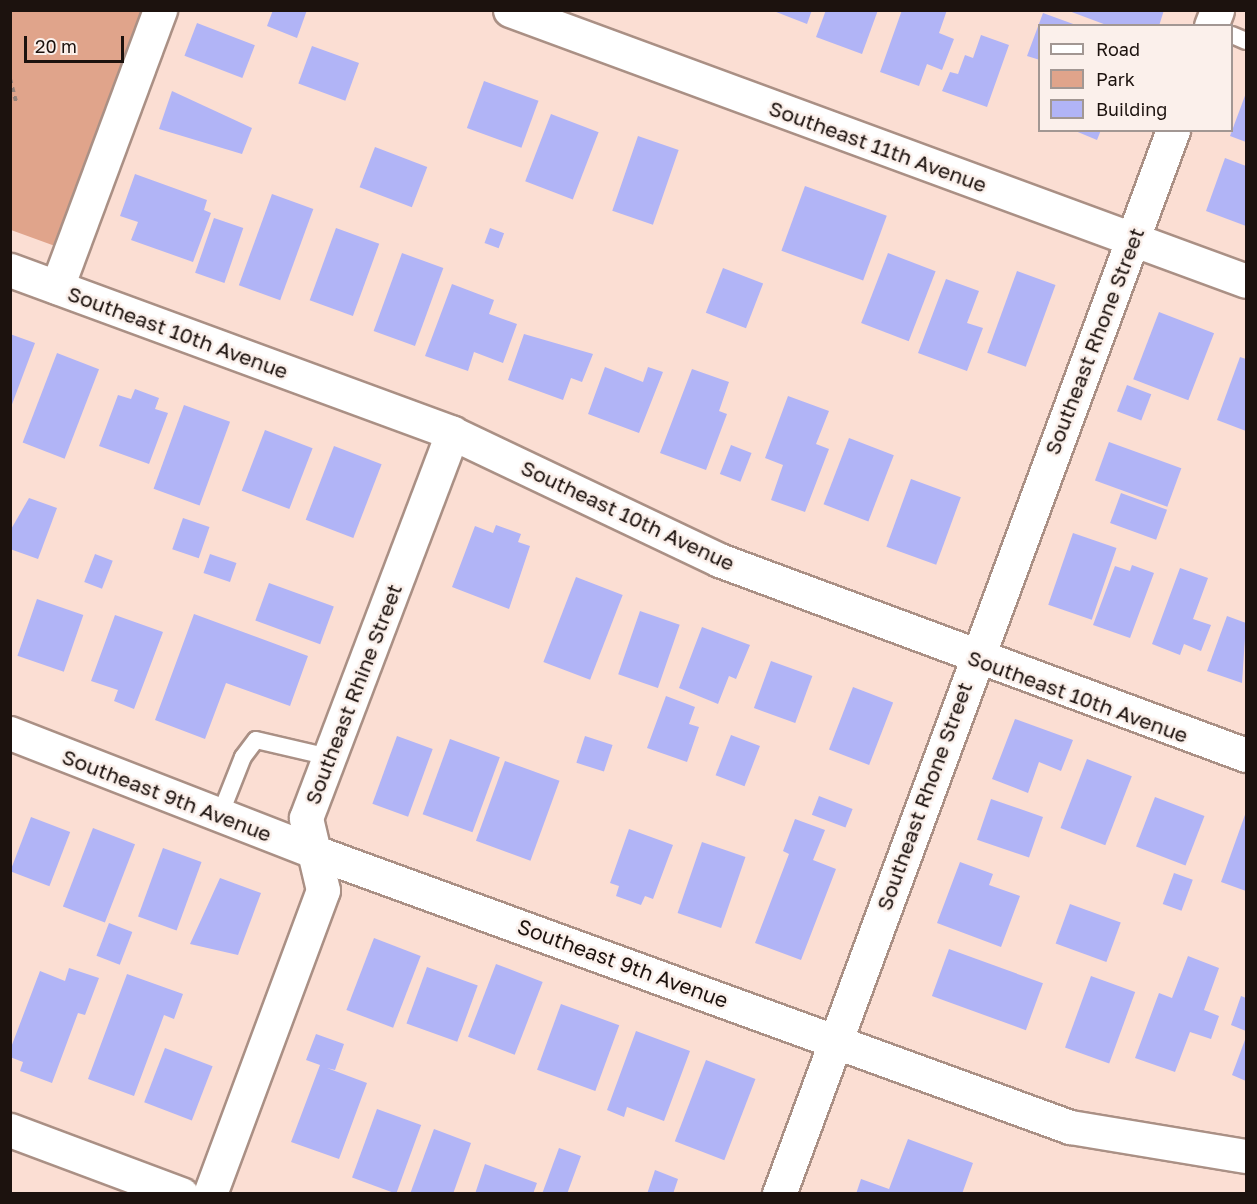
<!DOCTYPE html>
<html>
<head>
<meta charset="utf-8">
<style>
	body { margin:0 }
	#map { position:relative; width:1257px; height:1204px; overflow:hidden; background:#fbded3; font-family:"Golos Text",sans-serif }
	div>[style] { position:absolute }
	.green>* { inset:0; background:#e0a48b }
	.building>* { inset:0; background:#b1b4f6; transform-origin:0 0 }
	.path>* { height:4px; margin-top:-2px; transform-origin:0; background:repeating-linear-gradient(90deg,#97837b 0 4.5px,transparent 0 9px) }
	.roads { filter:drop-shadow(2px 0 #aa9085) drop-shadow(-2px 0 #aa9085) drop-shadow(0 2px #aa9085) drop-shadow(0 -2px #aa9085) }
	.service>* { height:16px; margin:-8px; padding:0 8px; transform-origin:8px; border-radius:8px; background:#fff }
	.minor>* { height:33px; margin:-16.5px; padding:0 16.5px; transform-origin:16.5px; border-radius:16.5px; background:#fff }
	span { translate:-50% -50%; white-space:nowrap; text-align:center; line-height:1.15; -webkit-text-stroke:5px #fbf0eb; paint-order:stroke }
	.street-label { font-size:21px; color:#1c120e }
	.frame { position:absolute; inset:0; border:12px solid #1c120e; pointer-events:none }
	.legend { position:absolute; left:1038px; top:24px; width:195px; height:108px; box-sizing:border-box; background:#fbf0eb; border:2px solid #a29793; margin:0; padding:8px 10px; list-style:none; font-size:18px; color:#1c120e }
	.legend li { display:flex; align-items:center; gap:12px; height:30px }
	.legend b { width:30px; border:2px solid #a29793 }
	.scale { position:absolute; left:24px; top:36px; width:100px; height:27px; box-sizing:border-box; border:3px solid #1c120e; border-top:0; padding-left:8px; font-size:18px; line-height:21px; white-space:nowrap; color:#1c120e; -webkit-text-stroke:4px #fbf0eb; paint-order:stroke }
</style>
</head>
<body>
<div id="map">
	<div class="green">
		<i style="clip-path:polygon(11px 11px,145px 11px,55px 246px,11px 230px)"></i>
	</div>
	<div class="building">
		<i style="clip-path:polygon(273px 10px,307px 10px,297px 38px,267px 26px)"></i>
		<i style="clip-path:polygon(771px 10px,812px 10px,807px 24px)"></i>
		<i style="clip-path:polygon(826px 10px,878px 10px,862px 54px,816px 37px)"></i>
		<i style="clip-path:polygon(902px 10px,947px 10px,939px 33px,954px 39px,942px 70px,927px 64px,919px 86px,880px 72px)"></i>
		<i style="clip-path:polygon(1164px 10px,1159px 26px,1109px 26px,1069px 11px)"></i>
		<i style="clip-path:polygon(1043px 13px,1076px 25px,1040px 26px,1040px 60px,1027px 56px)"></i>
		<i style="left:197px;top:23px;width:62px;height:35px;rotate:21deg"></i>
		<i style="clip-path:polygon(981px 35px,1009px 45px,987px 107px,942px 91px,950px 72px,958px 74px,965px 55px,973px 58px)"></i>
		<i style="left:312px;top:46px;width:50px;height:40px;rotate:20deg"></i>
		<i style="left:484px;top:81px;width:58px;height:50px;rotate:20deg"></i>
		<i style="clip-path:polygon(172px 91px,252px 128px,242px 154px,159px 129px)"></i>
		<i style="clip-path:polygon(1246px 93px,1246px 142px,1230px 136px)"></i>
		<i style="left:551px;top:114px;width:51px;height:72px;rotate:21deg"></i>
		<i style="clip-path:polygon(1073px 130px,1101px 130px,1097px 140px)"></i>
		<i style="left:638px;top:136px;width:43px;height:79px;rotate:19deg"></i>
		<i style="left:375px;top:147px;width:56px;height:43px;rotate:21deg"></i>
		<i style="clip-path:polygon(1225px 158px,1246px 166px,1246px 226px,1206px 211px)"></i>
		<i style="clip-path:polygon(135px 174px,207px 200px,204px 210px,211px 213px,193px 262px,131px 240px,138px 222px,120px 216px)"></i>
		<i style="left:805px;top:186px;width:87px;height:69px;rotate:20deg"></i>
		<i style="left:272px;top:194px;width:44px;height:97px;rotate:20deg"></i>
		<i style="left:214px;top:218px;width:31px;height:58px;rotate:19deg"></i>
		<i style="left:336px;top:228px;width:46px;height:77px;rotate:20deg"></i>
		<i style="left:490px;top:228px;width:15px;height:16px;rotate:20deg"></i>
		<i style="left:402px;top:253px;width:44px;height:83px;rotate:20deg"></i>
		<i style="left:888px;top:253px;width:51px;height:75px;rotate:21deg"></i>
		<i style="left:723px;top:268px;width:43px;height:48px;rotate:21deg"></i>
		<i style="left:1017px;top:271px;width:41px;height:87px;rotate:20deg"></i>
		<i style="clip-path:polygon(946px 279px,979px 291px,967px 323px,983px 328px,967px 371px,918px 353px)"></i>
		<i style="clip-path:polygon(452px 284px,494px 300px,489px 314px,517px 324px,503px 363px,474px 352px,468px 371px,425px 356px)"></i>
		<i style="left:1159px;top:312px;width:59px;height:72px;rotate:21deg"></i>
		<i style="clip-path:polygon(10px 334px,35px 343px,11px 407px,10px 407px)"></i>
		<i style="clip-path:polygon(524px 334px,593px 354px,582px 382px,571px 378px,563px 400px,508px 380px)"></i>
		<i style="left:57px;top:353px;width:45px;height:96px;rotate:21deg"></i>
		<i style="clip-path:polygon(1240px 357px,1246px 359px,1246px 431px,1217px 420px)"></i>
		<i style="clip-path:polygon(605px 367px,643px 382px,648px 367px,663px 372px,639px 433px,588px 414px)"></i>
		<i style="clip-path:polygon(692px 369px,729px 382px,719px 411px,727px 414px,706px 470px,660px 453px)"></i>
		<i style="left:1127px;top:385px;width:26px;height:28px;rotate:21deg"></i>
		<i style="clip-path:polygon(135px 389px,159px 398px,155px 409px,168px 413px,149px 464px,99px 446px,118px 395px,131px 399px)"></i>
		<i style="clip-path:polygon(788px 396px,829px 411px,816px 444px,829px 449px,805px 512px,771px 500px,783px 465px,765px 458px)"></i>
		<i style="left:184px;top:405px;width:49px;height:89px;rotate:20deg"></i>
		<i style="left:265px;top:430px;width:51px;height:65px;rotate:21deg"></i>
		<i style="left:849px;top:438px;width:48px;height:71px;rotate:21deg"></i>
		<i style="left:1109px;top:442px;width:77px;height:41px;rotate:20deg"></i>
		<i style="left:731px;top:445px;width:22px;height:31px;rotate:21deg"></i>
		<i style="left:334px;top:446px;width:51px;height:79px;rotate:21deg"></i>
		<i style="left:911px;top:479px;width:53px;height:72px;rotate:20deg"></i>
		<i style="left:1121px;top:493px;width:49px;height:32px;rotate:20deg"></i>
		<i style="clip-path:polygon(29px 498px,57px 508px,38px 559px,10px 549px,10px 531px)"></i>
		<i style="left:183px;top:518px;width:28px;height:33px;rotate:19deg"></i>
		<i style="clip-path:polygon(496px 525px,521px 534px,518px 542px,530px 546px,509px 609px,452px 587px,475px 526px,493px 533px)"></i>
		<i style="left:1073px;top:533px;width:46px;height:76px;rotate:19deg"></i>
		<i style="left:95px;top:554px;width:19px;height:30px;rotate:21deg"></i>
		<i style="left:210px;top:554px;width:28px;height:20px;rotate:19deg"></i>
		<i style="clip-path:polygon(1132px 565px,1154px 573px,1130px 638px,1093px 625px,1115px 566px,1130px 571px)"></i>
		<i style="clip-path:polygon(1180px 568px,1208px 578px,1193px 619px,1211px 625px,1201px 651px,1184px 644px,1180px 655px,1152px 644px)"></i>
		<i style="left:576px;top:577px;width:50px;height:91px;rotate:21deg"></i>
		<i style="left:269px;top:583px;width:69px;height:40px;rotate:20deg"></i>
		<i style="left:37px;top:599px;width:49px;height:60px;rotate:19deg"></i>
		<i style="left:640px;top:611px;width:42px;height:67px;rotate:19deg"></i>
		<i style="clip-path:polygon(194px 614px,308px 656px,290px 706px,226px 683px,205px 739px,155px 720px)"></i>
		<i style="clip-path:polygon(115px 615px,163px 632px,134px 709px,114px 701px,118px 690px,91px 681px)"></i>
		<i style="clip-path:polygon(1227px 616px,1246px 623px,1242px 683px,1207px 671px)"></i>
		<i style="clip-path:polygon(702px 627px,750px 645px,736px 679px,729px 676px,718px 704px,679px 688px)"></i>
		<i style="left:771px;top:661px;width:44px;height:50px;rotate:20deg"></i>
		<i style="left:853px;top:687px;width:43px;height:67px;rotate:21deg"></i>
		<i style="clip-path:polygon(666px 696px,695px 707px,689px 724px,699px 727px,687px 762px,647px 748px)"></i>
		<i style="clip-path:polygon(1015px 719px,1073px 740px,1061px 771px,1039px 762px,1028px 793px,992px 779px)"></i>
		<i style="left:731px;top:735px;width:31px;height:43px;rotate:21deg"></i>
		<i style="left:397px;top:736px;width:38px;height:72px;rotate:20deg"></i>
		<i style="left:585px;top:736px;width:29px;height:28px;rotate:18deg"></i>
		<i style="left:450px;top:739px;width:53px;height:80px;rotate:20deg"></i>
		<i style="left:1087px;top:759px;width:48px;height:74px;rotate:21deg"></i>
		<i style="left:505px;top:761px;width:58px;height:85px;rotate:20deg"></i>
		<i style="left:819px;top:796px;width:36px;height:20px;rotate:21deg"></i>
		<i style="left:1155px;top:797px;width:53px;height:53px;rotate:21deg"></i>
		<i style="left:991px;top:799px;width:55px;height:43px;rotate:19deg"></i>
		<i style="clip-path:polygon(1246px 812px,1246px 891px,1221px 882px)"></i>
		<i style="left:31px;top:817px;width:42px;height:58px;rotate:21deg"></i>
		<i style="clip-path:polygon(795px 819px,825px 830px,813px 860px,836px 869px,801px 960px,755px 943px,789px 854px,783px 851px)"></i>
		<i style="left:93px;top:828px;width:45px;height:84px;rotate:21deg"></i>
		<i style="clip-path:polygon(629px 829px,673px 845px,653px 899px,645px 896px,641px 905px,616px 896px,619px 886px,610px 883px)"></i>
		<i style="left:702px;top:842px;width:46px;height:75px;rotate:19deg"></i>
		<i style="left:163px;top:848px;width:41px;height:73px;rotate:20deg"></i>
		<i style="clip-path:polygon(960px 862px,993px 874px,989px 885px,1020px 896px,1001px 947px,937px 923px)"></i>
		<i style="left:1174px;top:873px;width:20px;height:33px;rotate:20deg"></i>
		<i style="clip-path:polygon(220px 878px,261px 893px,238px 955px,190px 944px)"></i>
		<i style="left:1070px;top:904px;width:54px;height:42px;rotate:20deg"></i>
		<i style="left:109px;top:923px;width:25px;height:35px;rotate:21deg"></i>
		<i style="left:374px;top:938px;width:50px;height:77px;rotate:21deg"></i>
		<i style="left:949px;top:949px;width:100px;height:50px;rotate:20deg"></i>
		<i style="clip-path:polygon(1188px 956px,1219px 968px,1204px 1010px,1219px 1016px,1211px 1039px,1190px 1032px,1175px 1072px,1135px 1058px,1159px 993px,1172px 998px)"></i>
		<i style="left:496px;top:964px;width:50px;height:78px;rotate:21deg"></i>
		<i style="left:427px;top:967px;width:54px;height:60px;rotate:20deg"></i>
		<i style="clip-path:polygon(69px 968px,99px 978px,85px 1015px,78px 1013px,52px 1083px,20px 1071px,23px 1062px,10px 1057px,10px 1050px,40px 971px,65px 981px)"></i>
		<i style="clip-path:polygon(127px 974px,183px 994px,174px 1019px,164px 1015px,134px 1096px,88px 1079px)"></i>
		<i style="left:1091px;top:976px;width:47px;height:76px;rotate:20deg"></i>
		<i style="clip-path:polygon(1241px 996px,1246px 998px,1246px 1031px,1231px 1025px)"></i>
		<i style="left:561px;top:1004px;width:62px;height:70px;rotate:20deg"></i>
		<i style="clip-path:polygon(636px 1031px,690px 1051px,664px 1121px,627px 1107px,624px 1117px,607px 1110px)"></i>
		<i style="clip-path:polygon(316px 1034px,344px 1044px,335px 1070px,327px 1068px,367px 1083px,339px 1159px,291px 1142px,320px 1065px,306px 1060px)"></i>
		<i style="clip-path:polygon(1246px 1037px,1246px 1081px,1232px 1075px)"></i>
		<i style="left:165px;top:1048px;width:51px;height:58px;rotate:21deg"></i>
		<i style="left:706px;top:1060px;width:53px;height:87px;rotate:21deg"></i>
		<i style="left:377px;top:1109px;width:47px;height:73px;rotate:20deg"></i>
		<i style="clip-path:polygon(434px 1129px,471px 1143px,453px 1194px,410px 1194px)"></i>
		<i style="clip-path:polygon(908px 1139px,973px 1163px,962px 1194px,856px 1194px,861px 1179px,889px 1189px)"></i>
		<i style="clip-path:polygon(559px 1148px,581px 1156px,567px 1194px,542px 1194px)"></i>
		<i style="clip-path:polygon(485px 1164px,537px 1183px,533px 1194px,475px 1194px)"></i>
		<i style="clip-path:polygon(655px 1170px,678px 1179px,673px 1194px,647px 1194px)"></i>
	</div>
	<div class="path">
		<i style="left:10px;top:79px;width:23px;rotate:75deg"></i>
	</div>
	<div class="roads">
		<div class="service">
			<i style="left:1232px;top:35px;width:15px;rotate:23deg"></i>
			<i style="left:220px;top:815px;width:62px;rotate:-68.4deg"></i>
			<i style="left:243px;top:757px;width:21px;rotate:-53deg"></i>
			<i style="left:256px;top:740px;width:75px;rotate:13.1deg"></i>
		</div>
		<div class="minor">
			<i style="left:510px;top:10px;width:784px;rotate:20.21deg"></i>
			<i style="left:1211px;top:26px;width:17px;rotate:-69deg"></i>
			<i style="left:10px;top:270px;width:471px;rotate:20.2deg"></i>
			<i style="left:452px;top:433px;width:296px;rotate:25.4deg"></i>
			<i style="left:719px;top:560px;width:562px;rotate:20.31deg"></i>
			<i style="left:57px;top:287px;width:296px;rotate:-69.6deg"></i>
			<i style="left:10px;top:733px;width:324px;rotate:21.3deg"></i>
			<i style="left:312px;top:851px;width:807px;rotate:20.01deg"></i>
			<i style="left:1070px;top:1127px;width:178px;rotate:9.4deg"></i>
			<i style="left:10px;top:1130px;width:183px;rotate:20.5deg"></i>
			<i style="left:210px;top:1194px;width:324px;rotate:-69.6deg"></i>
			<i style="left:323px;top:890px;width:74px;rotate:-103.3deg"></i>
			<i style="left:306px;top:818px;width:412px;rotate:-69.2deg"></i>
			<i style="left:779px;top:1194px;width:1135px;rotate:-69.68deg"></i>
		</div>
	</div>
	<div class="street-label">
		<span style="left:878px;top:146px;rotate:20deg">Southeast 11th Avenue</span>
		<span style="left:178px;top:332px;rotate:20deg">Southeast 10th Avenue</span>
		<span style="left:1094px;top:341px;rotate:-69deg">Southeast Rhone Street</span>
		<span style="left:628px;top:515px;rotate:25deg">Southeast 10th Avenue</span>
		<span style="left:353px;top:694px;rotate:-69deg">Southeast Rhine Street</span>
		<span style="left:1078px;top:696px;rotate:20deg">Southeast 10th Avenue</span>
		<span style="left:167px;top:795px;rotate:21deg">Southeast 9th Avenue</span>
		<span style="left:924px;top:796px;rotate:-70deg">Southeast Rhone Street</span>
		<span style="left:623px;top:963px;rotate:20deg">Southeast 9th Avenue</span>
	</div>
	<div class="frame"></div>
	<ul class="legend">
	<li><b style="height:8px;background:#fff"></b>Road</li>
	<li><b style="height:16px;background:#e0a48b"></b>Park</li>
	<li><b style="height:16px;background:#b1b4f6"></b>Building</li>
	</ul>
	<div class="scale">20 m</div>
</div>
</body>
</html>
